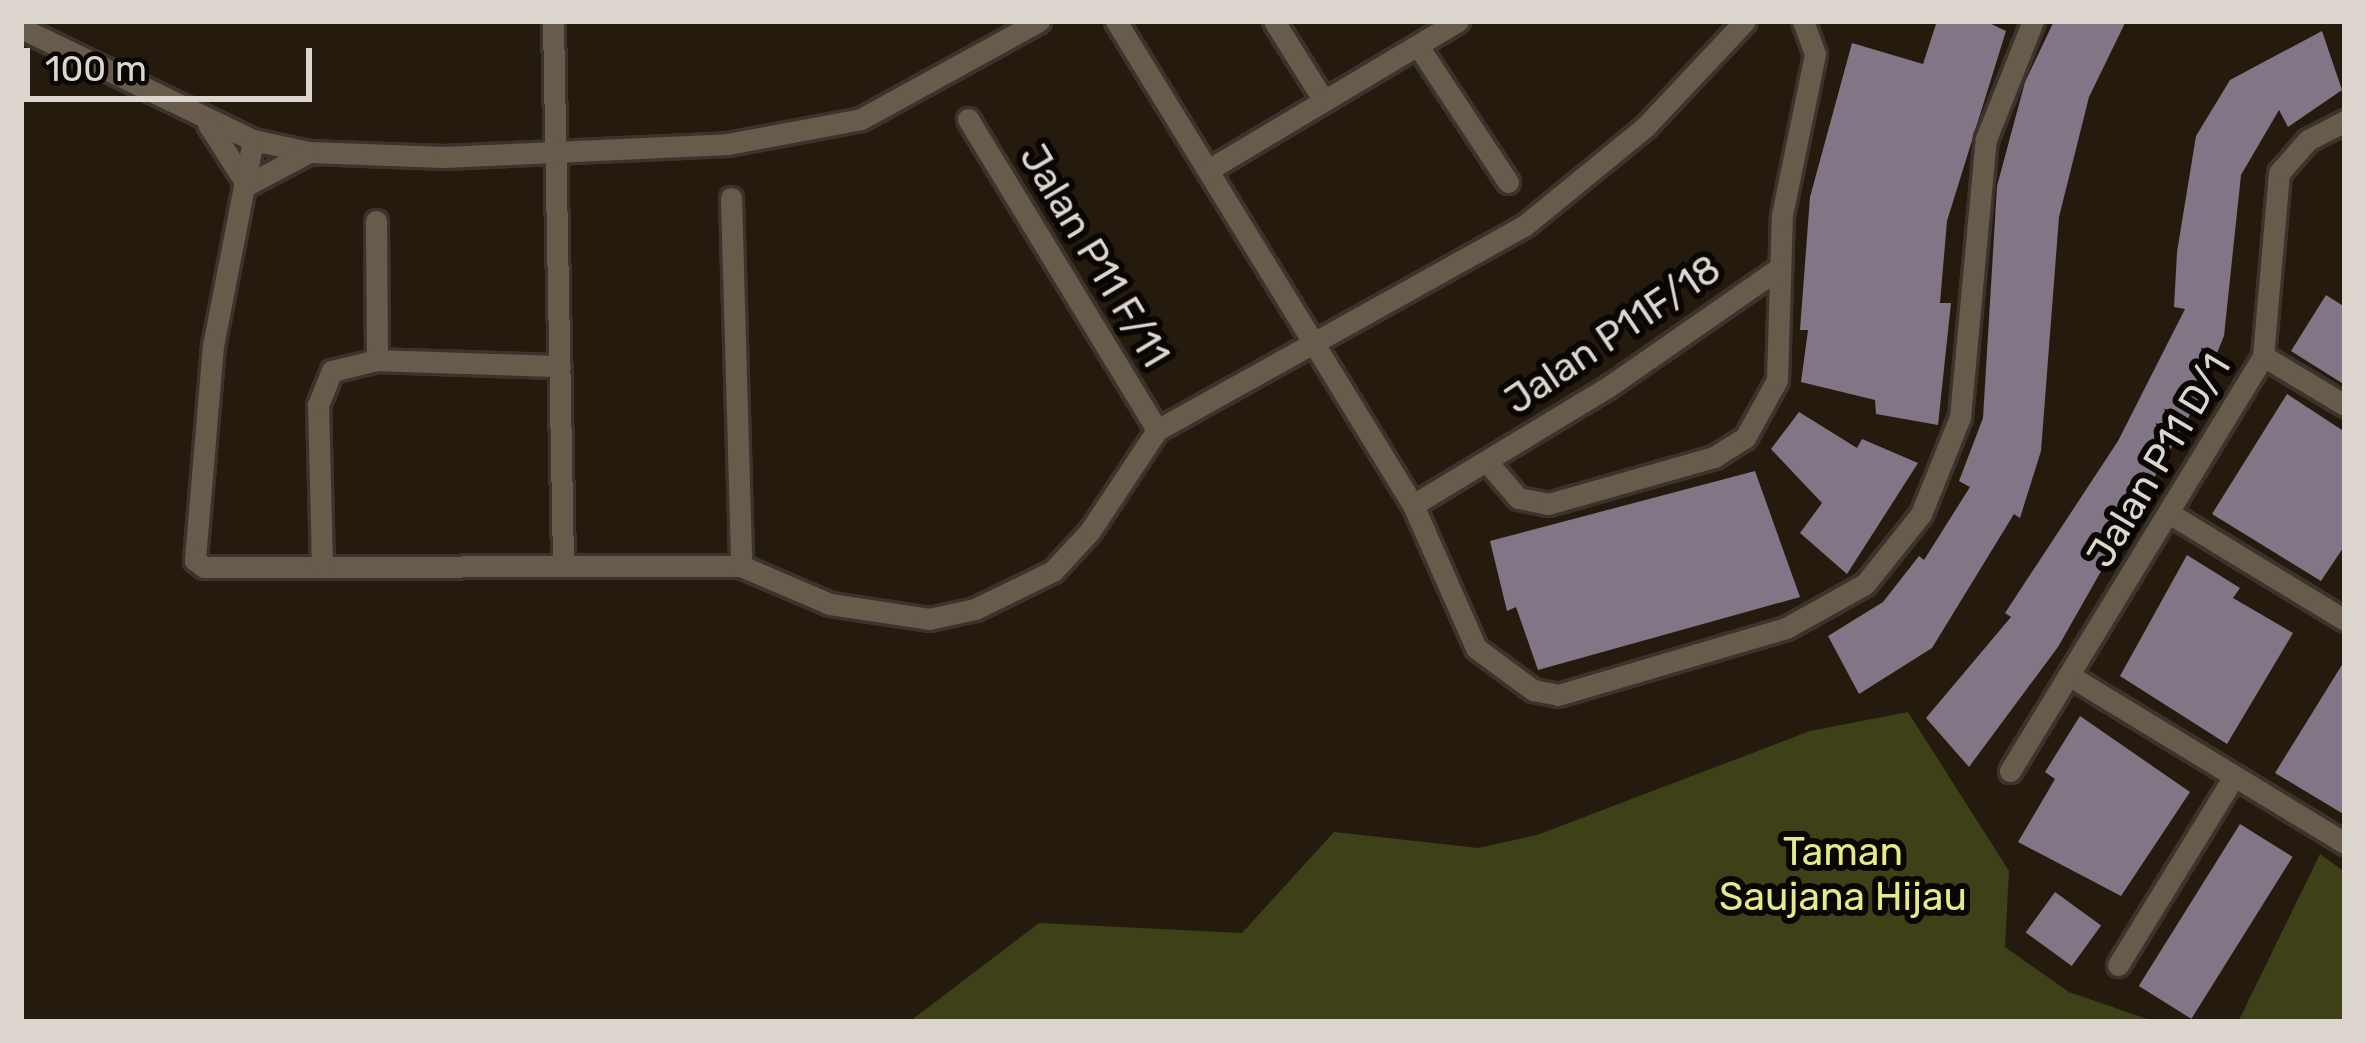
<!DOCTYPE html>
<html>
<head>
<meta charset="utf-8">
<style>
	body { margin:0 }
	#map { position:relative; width:2366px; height:1043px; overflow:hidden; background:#241a0d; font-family:Rubik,sans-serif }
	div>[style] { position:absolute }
	.green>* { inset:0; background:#3e4018 }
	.building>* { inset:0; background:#827686; transform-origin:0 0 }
	.roads { filter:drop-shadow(3px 0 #3b332d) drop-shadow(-3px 0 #3b332d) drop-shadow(0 3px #3b332d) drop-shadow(0 -3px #3b332d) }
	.street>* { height:21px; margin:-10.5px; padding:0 10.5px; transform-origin:10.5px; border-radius:10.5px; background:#675b4b }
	span { translate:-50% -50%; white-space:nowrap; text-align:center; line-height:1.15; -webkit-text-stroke:12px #0a0603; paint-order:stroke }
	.street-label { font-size:39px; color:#ddd6ce }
	.park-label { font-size:39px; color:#e6eb89 }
	.frame { position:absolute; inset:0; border:24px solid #ddd6ce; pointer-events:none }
	.scale { position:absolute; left:24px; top:48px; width:288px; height:54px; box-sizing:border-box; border:6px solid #ddd6ce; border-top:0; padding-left:15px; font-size:36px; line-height:42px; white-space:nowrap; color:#ddd6ce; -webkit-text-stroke:9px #0a0603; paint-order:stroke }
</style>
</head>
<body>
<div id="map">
	<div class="green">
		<i style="clip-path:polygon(1908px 712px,2009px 871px,2005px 947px,2069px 992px,2156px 1022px,909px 1022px,1039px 923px,1242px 933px,1334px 832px,1478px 848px,1537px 835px,1810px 731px)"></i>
		<i style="clip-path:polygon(2320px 854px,2345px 872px,2345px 1022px,2238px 1022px)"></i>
	</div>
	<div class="building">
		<i style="clip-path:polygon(1937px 21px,1985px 21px,2006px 31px,1947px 221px,1940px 303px,1951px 303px,1938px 425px,1876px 414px,1875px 400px,1801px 382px,1808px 330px,1800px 330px,1810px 197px,1852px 43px,1923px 64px)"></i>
		<i style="clip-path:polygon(2054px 21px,2126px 21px,2089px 97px,2059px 217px,2041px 451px,2020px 518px,2014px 514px,1932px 648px,1859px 694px,1828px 636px,1883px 602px,1919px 556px,1924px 560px,1970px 487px,1959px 481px,1983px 418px,1997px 186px,2025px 82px)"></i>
		<i style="clip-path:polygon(2322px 31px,2342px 90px,2288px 127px,2279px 110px,2241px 175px,2224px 336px,2196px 404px,2058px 647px,1969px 767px,1926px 718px,2011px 617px,2005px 613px,2118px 441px,2185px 309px,2174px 307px,2177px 252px,2196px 136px,2230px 80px)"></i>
		<i style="clip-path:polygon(2326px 295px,2345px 307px,2345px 385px,2291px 351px)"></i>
		<i style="clip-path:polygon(2287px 394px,2345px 432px,2345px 545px,2321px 581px,2212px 514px)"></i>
		<i style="clip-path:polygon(1799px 412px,1857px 448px,1862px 439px,1918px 463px,1847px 574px,1800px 533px,1822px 503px,1771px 449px)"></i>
		<i style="clip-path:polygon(1755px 471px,1800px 597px,1538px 670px,1516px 607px,1507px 611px,1490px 541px)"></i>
		<i style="clip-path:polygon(2187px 555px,2240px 588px,2233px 598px,2293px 633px,2227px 744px,2120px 676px)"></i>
		<i style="clip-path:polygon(2345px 660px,2345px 815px,2275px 773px)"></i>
		<i style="clip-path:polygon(2080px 716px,2190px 792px,2121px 896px,2018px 842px,2055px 779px,2045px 772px)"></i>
		<i style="left:2240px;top:824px;width:62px;height:191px;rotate:32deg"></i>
		<i style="left:2055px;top:892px;width:57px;height:50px;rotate:36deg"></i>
	</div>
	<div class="roads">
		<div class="street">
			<i style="left:553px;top:21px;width:540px;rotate:88.94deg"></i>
			<i style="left:1116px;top:21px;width:568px;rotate:58.47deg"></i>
			<i style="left:1413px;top:505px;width:156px;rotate:66.2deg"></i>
			<i style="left:1476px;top:648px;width:71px;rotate:36.4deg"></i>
			<i style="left:1533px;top:690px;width:25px;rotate:11deg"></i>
			<i style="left:1558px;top:695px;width:238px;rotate:-16.4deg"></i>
			<i style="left:1786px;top:628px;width:90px;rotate:-29.1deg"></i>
			<i style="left:1865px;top:584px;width:90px;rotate:-51.3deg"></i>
			<i style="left:1921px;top:514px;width:105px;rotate:-68.1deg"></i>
			<i style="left:1960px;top:417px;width:279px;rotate:-84.7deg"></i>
			<i style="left:1986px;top:139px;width:127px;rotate:-68.3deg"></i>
			<i style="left:1274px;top:21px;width:94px;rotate:58deg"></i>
			<i style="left:21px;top:28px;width:258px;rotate:25.8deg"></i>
			<i style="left:253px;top:140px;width:57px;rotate:12.1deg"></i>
			<i style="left:309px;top:152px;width:135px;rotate:2.1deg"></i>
			<i style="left:444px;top:157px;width:284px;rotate:-2.6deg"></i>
			<i style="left:728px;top:144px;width:135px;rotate:-10.6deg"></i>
			<i style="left:861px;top:119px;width:203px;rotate:-28.8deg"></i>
			<i style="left:1418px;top:46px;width:163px;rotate:56.5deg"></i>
			<i style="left:968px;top:119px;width:364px;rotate:58.7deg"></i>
			<i style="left:208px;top:124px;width:72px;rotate:57.4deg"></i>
			<i style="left:247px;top:185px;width:70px;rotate:-28deg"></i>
			<i style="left:253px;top:140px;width:209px;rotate:101deg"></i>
			<i style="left:213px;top:345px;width:216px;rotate:94.8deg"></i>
			<i style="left:195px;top:560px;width:11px;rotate:38deg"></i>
			<i style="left:204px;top:567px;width:537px;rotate:-0.11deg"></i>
			<i style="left:741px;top:566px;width:97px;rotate:23.1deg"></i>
			<i style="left:830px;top:604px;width:100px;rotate:8.6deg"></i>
			<i style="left:929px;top:619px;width:47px;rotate:-12.3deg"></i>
			<i style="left:975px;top:609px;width:87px;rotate:-26deg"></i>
			<i style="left:1053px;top:571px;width:54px;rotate:-47.2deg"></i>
			<i style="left:1090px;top:531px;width:121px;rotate:-56.4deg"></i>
			<i style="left:1157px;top:430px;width:420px;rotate:-29.1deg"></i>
			<i style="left:1524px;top:226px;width:158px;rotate:-39.3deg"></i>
			<i style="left:1646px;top:126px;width:144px;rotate:-46.7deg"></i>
			<i style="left:1208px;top:170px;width:291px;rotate:-30.8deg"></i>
			<i style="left:731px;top:198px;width:368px;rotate:88.4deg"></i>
			<i style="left:376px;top:221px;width:139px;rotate:89.6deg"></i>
			<i style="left:2263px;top:356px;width:96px;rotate:30.9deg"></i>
			<i style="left:1488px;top:463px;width:46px;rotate:49.4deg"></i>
			<i style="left:1518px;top:498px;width:31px;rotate:11deg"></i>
			<i style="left:1548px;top:504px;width:173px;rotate:-15.8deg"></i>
			<i style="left:1714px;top:457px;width:36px;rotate:-32deg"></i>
			<i style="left:1745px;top:438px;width:66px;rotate:-61.1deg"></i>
			<i style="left:1777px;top:380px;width:165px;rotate:-88.3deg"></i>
			<i style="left:1782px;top:215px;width:164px;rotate:-78.4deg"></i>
			<i style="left:1815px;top:54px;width:35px;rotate:-110deg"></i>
			<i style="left:1413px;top:505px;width:228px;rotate:-31.2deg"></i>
			<i style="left:1608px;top:387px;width:208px;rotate:-34.8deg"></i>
			<i style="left:2172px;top:515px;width:202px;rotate:31.3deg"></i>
			<i style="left:322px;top:566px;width:161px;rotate:-91.4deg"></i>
			<i style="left:318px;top:405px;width:37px;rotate:-68deg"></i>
			<i style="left:332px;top:371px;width:46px;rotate:-13.7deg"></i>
			<i style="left:377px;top:360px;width:183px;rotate:1.9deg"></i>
			<i style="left:2070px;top:676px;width:322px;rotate:31.3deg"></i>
			<i style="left:2010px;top:771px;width:486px;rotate:-58.6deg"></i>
			<i style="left:2263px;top:356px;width:184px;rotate:-85deg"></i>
			<i style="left:2279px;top:173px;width:44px;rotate:-48.7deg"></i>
			<i style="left:2308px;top:140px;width:42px;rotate:-27.2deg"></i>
			<i style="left:2118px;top:965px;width:220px;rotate:-58.4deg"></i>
		</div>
	</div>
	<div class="street-label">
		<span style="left:1094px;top:256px;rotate:59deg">Jalan P11 F/11</span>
		<span style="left:1613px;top:335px;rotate:-34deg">Jalan P11F/18</span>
		<span style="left:2159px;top:461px;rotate:-59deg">Jalan P11 D/1</span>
	</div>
	<div class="park-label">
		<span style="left:1843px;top:875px">Taman<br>Saujana Hijau</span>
	</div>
	<div class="frame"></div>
	<div class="scale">100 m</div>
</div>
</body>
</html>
